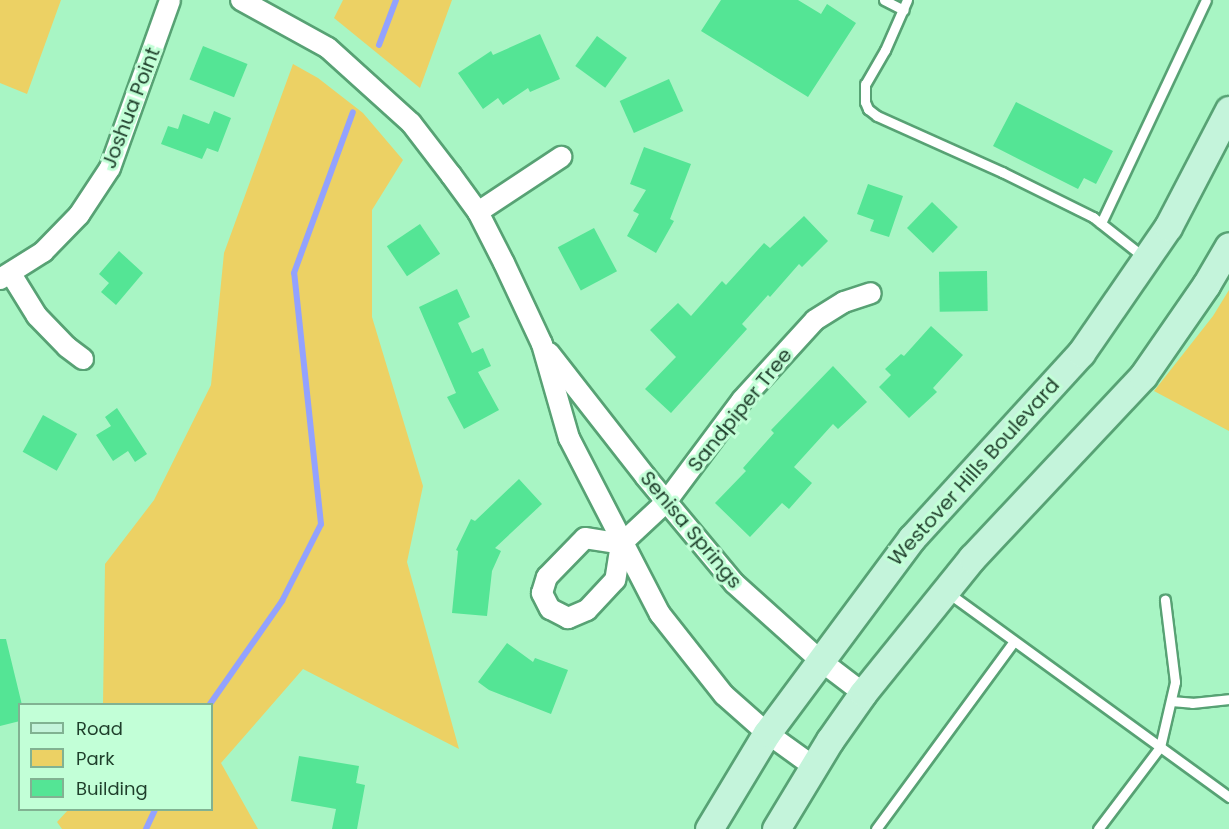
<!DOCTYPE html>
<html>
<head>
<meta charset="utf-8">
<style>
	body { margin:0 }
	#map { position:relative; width:1229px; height:829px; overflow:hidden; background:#a8f5c4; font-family:Poppins,sans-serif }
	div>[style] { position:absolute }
	.green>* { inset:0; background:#ecd164 }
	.stream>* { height:6px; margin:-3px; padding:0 3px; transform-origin:3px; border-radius:3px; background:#93a2fe }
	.building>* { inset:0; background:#54e595; transform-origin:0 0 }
	.roads { filter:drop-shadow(2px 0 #57a274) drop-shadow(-2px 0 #57a274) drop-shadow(0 2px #57a274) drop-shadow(0 -2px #57a274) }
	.lane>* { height:9px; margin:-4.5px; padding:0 4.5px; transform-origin:4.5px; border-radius:4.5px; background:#fff }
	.street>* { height:20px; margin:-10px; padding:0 10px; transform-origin:10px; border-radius:10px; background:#fff }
	.secondary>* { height:27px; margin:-13.5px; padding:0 13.5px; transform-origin:13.5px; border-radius:13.5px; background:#c4f4db }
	span { translate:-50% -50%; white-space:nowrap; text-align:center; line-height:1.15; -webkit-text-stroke:6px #c2ffd7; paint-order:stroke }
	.street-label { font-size:20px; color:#1f3f2b }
	.legend { position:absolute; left:18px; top:703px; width:195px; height:108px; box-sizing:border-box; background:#c2ffd7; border:2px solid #81b292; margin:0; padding:8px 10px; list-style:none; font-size:18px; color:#1f3f2b }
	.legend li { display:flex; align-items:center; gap:12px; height:30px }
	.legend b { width:30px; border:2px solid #81b292 }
</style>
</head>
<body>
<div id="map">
	<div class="green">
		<i style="clip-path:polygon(0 0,61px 0,27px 94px,0 83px)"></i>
		<i style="clip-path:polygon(343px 0,452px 0,420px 88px,334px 18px)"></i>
		<i style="clip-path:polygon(293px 64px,318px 78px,363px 113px,403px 160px,372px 210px,372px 317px,423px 486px,407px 562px,459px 749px,303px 669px,221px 763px,258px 829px,62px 829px,57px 822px,68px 810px,212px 810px,212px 704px,103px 704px,105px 564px,154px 500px,211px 385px,224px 253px)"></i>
		<i style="clip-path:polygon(1229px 290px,1229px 431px,1154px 391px,1213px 316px)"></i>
	</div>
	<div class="stream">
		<i style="left:379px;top:45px;width:48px;rotate:-69.3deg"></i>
		<i style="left:210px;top:704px;width:126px;rotate:-55deg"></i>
		<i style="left:282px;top:601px;width:86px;rotate:-63.1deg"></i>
		<i style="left:321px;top:524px;width:252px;rotate:-96.1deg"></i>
		<i style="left:294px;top:273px;width:171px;rotate:-69.9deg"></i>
		<i style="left:146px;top:829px;width:21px;rotate:-65deg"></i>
	</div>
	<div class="building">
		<i style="clip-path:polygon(721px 0,798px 0,821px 14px,827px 4px,856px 23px,808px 97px,701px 31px)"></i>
		<i style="clip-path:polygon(540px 34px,560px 79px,530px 92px,528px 88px,503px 105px,498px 98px,483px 109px,458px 73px,491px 51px,493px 55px)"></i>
		<i style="left:597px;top:36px;width:37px;height:37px;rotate:36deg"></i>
		<i style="left:203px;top:46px;width:48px;height:36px;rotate:22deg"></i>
		<i style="left:669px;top:79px;width:35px;height:54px;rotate:66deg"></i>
		<i style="clip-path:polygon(1016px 102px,1113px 151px,1096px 184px,1084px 178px,1078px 189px,993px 146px)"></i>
		<i style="clip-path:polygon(214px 111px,231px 118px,218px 152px,207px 148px,202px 159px,161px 144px,168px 126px,178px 129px,183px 114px,209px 124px)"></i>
		<i style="clip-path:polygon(644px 147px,691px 164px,670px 219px,674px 221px,656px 253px,627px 236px,639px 214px,633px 211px,646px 190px,630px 184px)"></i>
		<i style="clip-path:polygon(868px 184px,903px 196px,889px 237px,870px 231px,874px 220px,857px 214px)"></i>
		<i style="left:932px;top:202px;width:36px;height:36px;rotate:44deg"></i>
		<i style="clip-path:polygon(804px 216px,828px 241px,802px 267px,799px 264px,770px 297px,768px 295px,742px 324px,747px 329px,671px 413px,645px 389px,676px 357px,650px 330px,678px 303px,691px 316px,722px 281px,726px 285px,764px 243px,770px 248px)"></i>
		<i style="left:420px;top:224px;width:36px;height:40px;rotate:56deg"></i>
		<i style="left:594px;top:228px;width:49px;height:41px;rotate:62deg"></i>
		<i style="clip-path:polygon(119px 251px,143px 273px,116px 305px,101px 292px,109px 283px,99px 274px)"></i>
		<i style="left:987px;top:271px;width:40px;height:48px;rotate:89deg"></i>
		<i style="clip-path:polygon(457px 289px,470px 317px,458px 323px,472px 353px,483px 348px,491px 366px,478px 372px,499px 410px,464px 429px,447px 397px,456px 393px,419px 307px)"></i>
		<i style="clip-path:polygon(931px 326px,963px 355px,933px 388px,937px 392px,909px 418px,879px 387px,891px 375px,885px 369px,901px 354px,904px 356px)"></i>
		<i style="clip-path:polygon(833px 366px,867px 402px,838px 429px,833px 424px,794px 467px,812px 483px,789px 509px,782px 503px,750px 537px,715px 503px,746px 471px,743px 468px,774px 433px,771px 430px)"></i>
		<i style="clip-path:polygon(117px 408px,147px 454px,135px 462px,128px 451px,113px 461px,96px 435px,111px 426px,105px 417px)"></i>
		<i style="left:43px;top:415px;width:39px;height:42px;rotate:29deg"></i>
		<i style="clip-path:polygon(519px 479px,542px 504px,495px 548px,501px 551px,492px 571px,487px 616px,452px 613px,458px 551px,456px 550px,471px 519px,475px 521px)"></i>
		<i style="clip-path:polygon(0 639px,6px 639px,22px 705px,20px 705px,20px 721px,0 726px)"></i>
		<i style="clip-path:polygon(507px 643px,533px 662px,535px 658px,568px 670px,551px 714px,489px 690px,478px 682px)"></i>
		<i style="clip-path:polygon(299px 756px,359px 766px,356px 783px,365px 785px,357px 829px,332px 829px,336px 809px,291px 801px)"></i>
	</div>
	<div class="roads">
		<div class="lane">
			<i style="left:884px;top:0;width:22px;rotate:27deg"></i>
			<i style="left:907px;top:0;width:55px;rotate:113.7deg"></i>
			<i style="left:885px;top:50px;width:39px;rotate:120deg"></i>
			<i style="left:865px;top:84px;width:18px;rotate:90deg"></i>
			<i style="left:865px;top:102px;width:8px;rotate:67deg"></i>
			<i style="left:868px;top:109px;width:11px;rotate:38deg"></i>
			<i style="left:877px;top:116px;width:137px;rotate:24.1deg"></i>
			<i style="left:1002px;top:172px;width:102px;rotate:26.3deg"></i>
			<i style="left:1093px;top:217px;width:66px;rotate:38.3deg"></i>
			<i style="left:1101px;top:223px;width:246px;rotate:-64.8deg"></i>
			<i style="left:947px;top:592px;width:349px;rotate:36deg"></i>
			<i style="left:1171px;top:701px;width:21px;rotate:5deg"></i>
			<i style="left:1192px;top:703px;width:37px;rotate:-6deg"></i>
			<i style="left:876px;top:829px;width:233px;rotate:-53.7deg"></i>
			<i style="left:1098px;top:829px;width:103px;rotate:-52.9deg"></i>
			<i style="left:1160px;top:747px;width:67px;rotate:-77deg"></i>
			<i style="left:1175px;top:682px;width:83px;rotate:-97deg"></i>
		</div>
		<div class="street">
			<i style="left:241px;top:0;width:99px;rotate:28.9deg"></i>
			<i style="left:328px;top:48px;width:112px;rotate:42.1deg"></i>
			<i style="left:411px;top:123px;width:66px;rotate:52.4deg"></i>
			<i style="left:451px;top:175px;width:46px;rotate:53.9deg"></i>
			<i style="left:478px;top:212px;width:57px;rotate:63deg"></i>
			<i style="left:504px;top:263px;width:89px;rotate:64.9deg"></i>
			<i style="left:542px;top:344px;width:98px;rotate:74deg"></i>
			<i style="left:569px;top:438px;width:198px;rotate:62.7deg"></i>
			<i style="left:660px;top:614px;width:103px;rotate:51.7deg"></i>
			<i style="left:724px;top:695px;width:57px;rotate:41.5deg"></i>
			<i style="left:767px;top:733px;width:57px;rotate:35.7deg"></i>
			<i style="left:478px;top:212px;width:100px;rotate:-33.5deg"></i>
			<i style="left:11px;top:274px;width:49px;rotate:58.2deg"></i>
			<i style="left:37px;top:316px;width:43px;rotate:45.9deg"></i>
			<i style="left:67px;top:347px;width:20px;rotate:37deg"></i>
			<i style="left:0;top:279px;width:51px;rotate:-32.1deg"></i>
			<i style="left:43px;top:252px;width:52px;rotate:-45.8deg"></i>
			<i style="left:79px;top:215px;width:56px;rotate:-56.6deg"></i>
			<i style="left:110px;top:168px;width:178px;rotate:-70.3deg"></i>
			<i style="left:549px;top:353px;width:156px;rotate:52deg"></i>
			<i style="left:645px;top:476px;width:139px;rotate:50.2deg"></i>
			<i style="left:734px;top:583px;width:117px;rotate:41.9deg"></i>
			<i style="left:821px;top:661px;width:53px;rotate:37.3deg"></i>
			<i style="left:585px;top:538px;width:36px;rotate:9deg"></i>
			<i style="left:621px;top:544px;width:36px;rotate:99deg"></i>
			<i style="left:615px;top:580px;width:41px;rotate:133deg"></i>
			<i style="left:587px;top:610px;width:21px;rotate:157deg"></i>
			<i style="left:568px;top:618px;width:20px;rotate:-153deg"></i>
			<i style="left:550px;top:609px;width:18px;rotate:-117deg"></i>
			<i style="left:542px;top:593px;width:17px;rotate:-73deg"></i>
			<i style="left:547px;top:577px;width:54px;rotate:-45.7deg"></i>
			<i style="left:621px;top:544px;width:62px;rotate:-43deg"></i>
			<i style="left:666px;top:502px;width:127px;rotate:-53.3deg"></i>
			<i style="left:742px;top:400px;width:108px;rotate:-47.6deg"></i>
			<i style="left:815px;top:320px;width:34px;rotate:-32deg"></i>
			<i style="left:844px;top:302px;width:28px;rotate:-18deg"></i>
		</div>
		<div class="secondary">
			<i style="left:709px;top:829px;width:112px;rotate:-58.9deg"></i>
			<i style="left:767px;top:733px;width:243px;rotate:-53.4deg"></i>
			<i style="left:912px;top:538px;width:251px;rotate:-47.6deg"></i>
			<i style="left:1081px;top:353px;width:153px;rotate:-55.4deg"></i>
			<i style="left:1168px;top:227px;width:132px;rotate:-62.5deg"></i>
			<i style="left:776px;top:829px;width:104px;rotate:-58.8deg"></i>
			<i style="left:830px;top:740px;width:57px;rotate:-54.9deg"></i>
			<i style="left:863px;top:693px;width:174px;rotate:-51.1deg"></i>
			<i style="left:972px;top:558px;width:250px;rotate:-46.8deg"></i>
			<i style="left:1143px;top:376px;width:111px;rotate:-55.3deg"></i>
			<i style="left:1206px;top:285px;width:45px;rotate:-59.5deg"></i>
		</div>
	</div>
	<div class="street-label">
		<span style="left:131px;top:108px;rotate:-69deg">Joshua Point</span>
		<span style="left:740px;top:410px;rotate:-51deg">Sandpiper Tree</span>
		<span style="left:974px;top:472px;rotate:-48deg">Westover Hills Boulevard</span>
		<span style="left:691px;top:530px;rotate:50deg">Senisa Springs</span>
	</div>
	<ul class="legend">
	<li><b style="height:8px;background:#c4f4db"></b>Road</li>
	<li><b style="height:16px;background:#ecd164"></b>Park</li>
	<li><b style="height:16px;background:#54e595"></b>Building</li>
	</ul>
</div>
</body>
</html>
